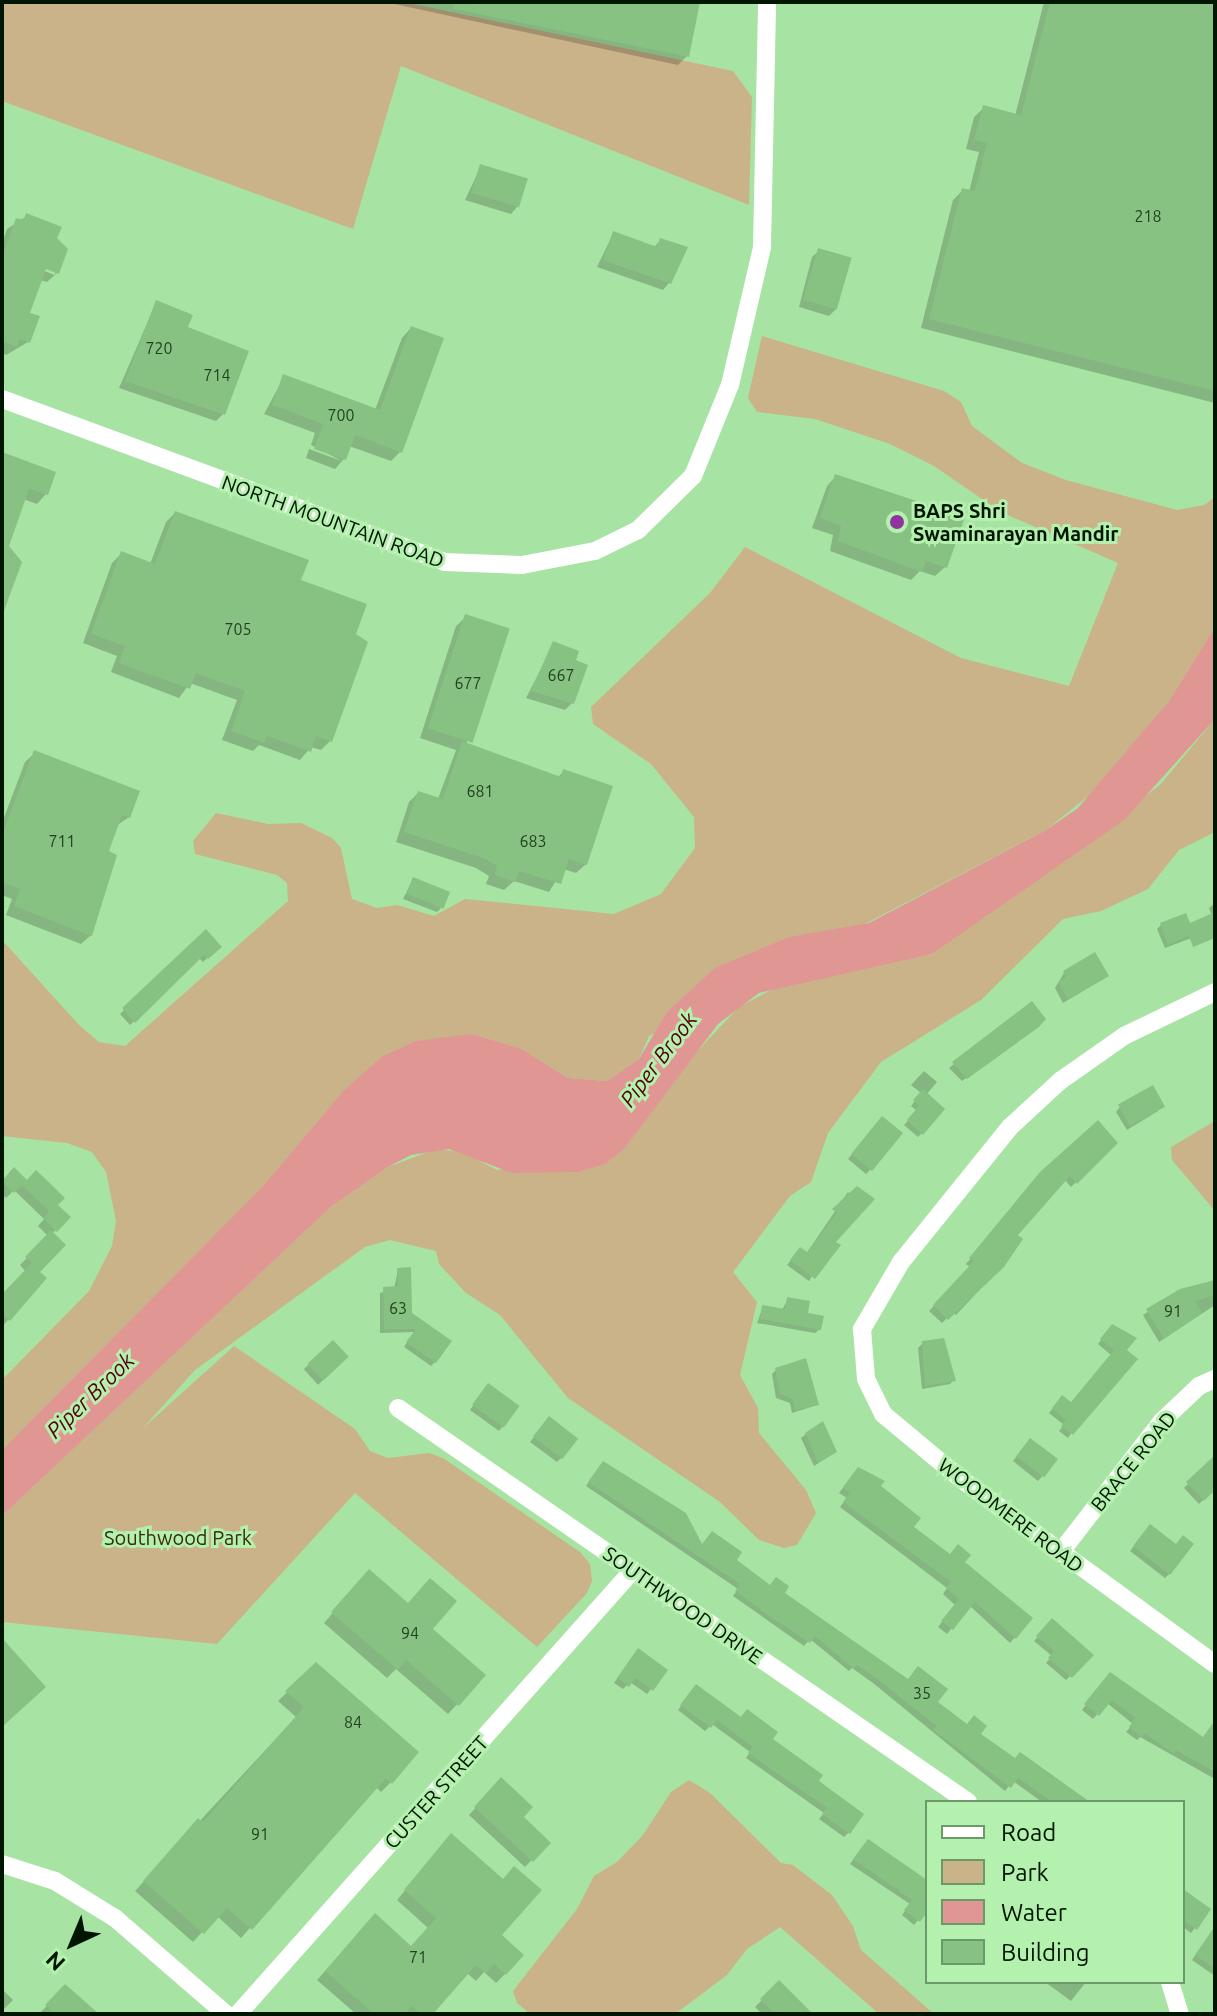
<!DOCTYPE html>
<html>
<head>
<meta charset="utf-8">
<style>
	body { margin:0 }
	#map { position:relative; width:1217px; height:2016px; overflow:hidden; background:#a7e3a2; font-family:Ubuntu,sans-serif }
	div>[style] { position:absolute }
	.green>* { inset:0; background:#cab389 }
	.water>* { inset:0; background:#e09793 }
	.shadow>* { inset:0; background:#0003; transform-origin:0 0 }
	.building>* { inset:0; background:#87c282; transform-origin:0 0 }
	.street>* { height:18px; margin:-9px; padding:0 9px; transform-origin:9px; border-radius:9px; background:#fff }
	.dots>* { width:22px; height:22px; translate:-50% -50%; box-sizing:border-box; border:4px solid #b4f0ae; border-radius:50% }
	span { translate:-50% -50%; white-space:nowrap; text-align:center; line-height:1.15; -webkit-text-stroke:6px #b4f0ae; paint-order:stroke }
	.number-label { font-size:16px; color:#224121 }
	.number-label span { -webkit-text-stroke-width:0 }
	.poi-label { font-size:20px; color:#011601; font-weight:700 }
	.left { translate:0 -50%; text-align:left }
	.street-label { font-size:20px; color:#011601 }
	.park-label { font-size:20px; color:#392b0e }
	.water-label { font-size:22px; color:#57000b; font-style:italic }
	.frame { position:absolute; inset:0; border:4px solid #011601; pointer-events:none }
	.legend { position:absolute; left:925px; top:1800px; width:260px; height:184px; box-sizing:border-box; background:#b4f0ae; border:2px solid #6c9969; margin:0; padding:10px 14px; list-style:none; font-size:24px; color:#011601 }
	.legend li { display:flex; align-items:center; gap:16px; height:40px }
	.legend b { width:40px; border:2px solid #6c9969 }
	.north { position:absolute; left:32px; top:1904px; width:80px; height:80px; -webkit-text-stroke:6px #b4f0ae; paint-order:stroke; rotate:224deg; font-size:22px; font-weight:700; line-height:32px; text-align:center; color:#011601 }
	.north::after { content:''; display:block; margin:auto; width:28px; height:36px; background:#011601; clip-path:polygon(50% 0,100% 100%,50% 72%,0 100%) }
</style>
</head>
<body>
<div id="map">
	<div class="green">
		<i style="clip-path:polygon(2px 2px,404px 2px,733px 71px,752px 97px,749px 205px,401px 66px,353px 229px,2px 101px)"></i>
		<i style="clip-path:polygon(762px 336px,944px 391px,961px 402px,972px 426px,1022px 463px,1066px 480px,1177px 510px,1204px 505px,1215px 497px,1215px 627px,1169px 701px,1097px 789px,1046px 830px,649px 1036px,639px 1059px,607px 1081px,568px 1078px,522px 1049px,381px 1057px,343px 1091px,262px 1187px,2px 1450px,2px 1380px,89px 1291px,112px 1246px,116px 1221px,106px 1172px,92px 1152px,67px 1143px,2px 1136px,2px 940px,79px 1025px,99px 1042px,125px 1046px,288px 901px,287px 883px,277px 875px,195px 854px,193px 841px,216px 813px,268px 824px,301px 823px,332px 838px,341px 848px,352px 899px,377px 908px,397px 905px,434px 916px,465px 899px,614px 914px,661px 894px,695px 848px,694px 817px,651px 764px,593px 724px,591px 707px,710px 593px,745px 547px,961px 658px,1069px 686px,1118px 563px,1001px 512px,934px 466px,890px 444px,815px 419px,757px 412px,748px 398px)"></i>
		<i style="clip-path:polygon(1215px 719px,1215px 832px,1179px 850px,1148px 889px,1101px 911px,1063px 919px,981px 1000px,881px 1062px,828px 1133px,811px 1182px,790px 1196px,733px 1272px,757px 1302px,740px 1375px,758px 1408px,759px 1433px,806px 1490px,816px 1513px,797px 1545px,784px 1548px,759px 1540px,720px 1502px,568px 1398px,500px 1315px,466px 1293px,439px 1264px,436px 1251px,390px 1240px,365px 1247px,195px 1370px,142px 1429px,234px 1346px,355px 1429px,370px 1451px,388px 1458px,429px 1453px,443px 1458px,580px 1552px,590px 1564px,592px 1581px,587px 1593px,537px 1647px,355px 1493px,217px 1644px,2px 1622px,2px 1516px,332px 1206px,388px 1167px,436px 1149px,462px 1152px,497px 1170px,625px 1148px,688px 1061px,739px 1007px,782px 984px,932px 954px,1160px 785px)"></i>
		<i style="clip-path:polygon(1215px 1121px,1215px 1211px,1172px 1160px,1171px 1147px)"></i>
		<i style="clip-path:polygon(689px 1780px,710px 1793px,781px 1863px,793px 1865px,832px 1895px,853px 1926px,861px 1950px,934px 2014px,879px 2014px,780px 1927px,747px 1949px,727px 1975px,675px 2014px,530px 2014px,517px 2003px,513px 1991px,577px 1909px,594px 1876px,617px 1862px,643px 1835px,671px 1792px)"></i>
	</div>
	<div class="water">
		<i style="clip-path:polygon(1215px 627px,1215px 719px,1124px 820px,932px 954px,759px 993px,718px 1024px,625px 1148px,605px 1164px,578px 1172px,512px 1173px,449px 1149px,411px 1155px,388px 1167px,332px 1206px,2px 1516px,2px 1450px,262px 1187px,343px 1091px,381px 1057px,416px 1041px,471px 1034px,522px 1049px,568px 1078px,607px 1081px,639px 1059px,667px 1012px,715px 968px,789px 937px,869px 923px,1046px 830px,1078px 808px,1169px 701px)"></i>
	</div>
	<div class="shadow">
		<i style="clip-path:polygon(385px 2px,698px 2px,687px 56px,678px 65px)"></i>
		<i style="clip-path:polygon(1044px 2px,1215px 2px,1215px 403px,921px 328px,953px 200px,963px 190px,969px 192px,979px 152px,966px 149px,974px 117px,984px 108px,1015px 116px)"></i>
		<i style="clip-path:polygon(481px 166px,517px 207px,511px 214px,465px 200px)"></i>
		<i style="clip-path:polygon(evenodd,27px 216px,55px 238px,57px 273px,47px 282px,40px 280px,28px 314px,28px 342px,6px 355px,2px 353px,2px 244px,7px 229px,27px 216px,37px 264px,55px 270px,55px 275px,36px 268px,37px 264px)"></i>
		<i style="clip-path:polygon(613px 234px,653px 248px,661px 240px,669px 283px,663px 290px,597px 267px)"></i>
		<i style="clip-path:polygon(819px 251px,836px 309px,829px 316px,799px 307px,812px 257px)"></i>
		<i style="clip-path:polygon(156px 303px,186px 329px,223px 414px,216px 421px,119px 388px)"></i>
		<i style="clip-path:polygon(411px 328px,400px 452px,391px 461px,349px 446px,344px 459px,335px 469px,306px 458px,309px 449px,342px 461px,311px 445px,315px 433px,264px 414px,284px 377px,375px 410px,402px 338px)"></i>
		<i style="clip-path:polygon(2px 455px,46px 494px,37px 504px,23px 499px,7px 547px,2px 605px)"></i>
		<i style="clip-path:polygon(836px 476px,945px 567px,935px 576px,920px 571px,911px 580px,830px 551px,833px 535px,812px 528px,827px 486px)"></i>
		<i style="clip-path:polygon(175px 513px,298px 581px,353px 635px,330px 741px,321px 750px,311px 747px,300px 760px,259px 745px,253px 751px,222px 740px,237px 700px,190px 683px,179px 698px,111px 672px,117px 656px,83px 643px,112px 563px,122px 553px,150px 564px,166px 522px)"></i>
		<i style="clip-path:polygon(466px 617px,467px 745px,557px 778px,564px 771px,586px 864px,576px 873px,563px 869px,549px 892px,514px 881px,504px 890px,486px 884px,489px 876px,476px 868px,396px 842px,409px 802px,418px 793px,438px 799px,456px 750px,420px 738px,456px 626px)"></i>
		<i style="clip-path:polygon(554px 644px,573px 661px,572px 703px,565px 710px,526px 698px)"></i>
		<i style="clip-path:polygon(35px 753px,129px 817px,116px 826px,106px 853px,91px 935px,81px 944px,6px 915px,12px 899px,2px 895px,2px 823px,25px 762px)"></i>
		<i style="clip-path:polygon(413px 879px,441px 908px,437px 912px,403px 899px)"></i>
		<i style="clip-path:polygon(1215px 903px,1215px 929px,1165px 948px,1157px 929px,1161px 925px,1189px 926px,1212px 916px,1209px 908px)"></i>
		<i style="clip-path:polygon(206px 932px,219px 947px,203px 962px,199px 958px,130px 1025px,120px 1014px)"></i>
		<i style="clip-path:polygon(1064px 973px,1107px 976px,1063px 1003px,1055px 988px)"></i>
		<i style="clip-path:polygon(1032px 1003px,1039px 1023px,962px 1081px,949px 1068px)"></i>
		<i style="clip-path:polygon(924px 1071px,937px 1082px,926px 1095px,943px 1110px,918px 1137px,904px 1125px,917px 1111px,911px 1106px,921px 1093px,911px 1085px)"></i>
		<i style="clip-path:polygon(1120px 1107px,1158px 1111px,1127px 1130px,1116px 1112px)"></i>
		<i style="clip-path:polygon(878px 1122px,871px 1169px,866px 1174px,848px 1159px)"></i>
		<i style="clip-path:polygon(1115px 1143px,1071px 1187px,1064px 1179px,1015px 1235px,1002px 1266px,956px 1315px,953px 1312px,942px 1323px,929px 1311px,970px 1267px,966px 1264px,1036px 1179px)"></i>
		<i style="clip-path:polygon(14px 1170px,68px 1217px,52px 1234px,37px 1272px,44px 1278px,2px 1327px,2px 1297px,26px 1272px,20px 1265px,48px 1236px,38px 1226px,44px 1219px,14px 1190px,6px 1198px,2px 1194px,2px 1182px)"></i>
		<i style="clip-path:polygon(848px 1192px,851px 1195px,833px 1242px,809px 1281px,787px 1265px,796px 1254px,806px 1254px)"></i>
		<i style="clip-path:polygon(398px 1270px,410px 1314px,435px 1362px,431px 1366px,404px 1347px,414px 1332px,380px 1333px,380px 1293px,394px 1289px)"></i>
		<i style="clip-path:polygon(1215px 1282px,1215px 1305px,1159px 1342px,1143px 1315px,1181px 1291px)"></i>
		<i style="clip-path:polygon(788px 1299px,820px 1329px,815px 1333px,757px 1323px,763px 1307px,782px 1310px)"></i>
		<i style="clip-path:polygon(1108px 1331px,1134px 1339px,1068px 1438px,1059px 1431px,1064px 1425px,1049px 1413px,1058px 1402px,1070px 1404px,1112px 1356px,1098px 1344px)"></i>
		<i style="left:333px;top:1342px;width:21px;height:40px;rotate:47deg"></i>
		<i style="clip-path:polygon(923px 1343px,954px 1380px,950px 1384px,922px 1389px,918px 1348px)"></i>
		<i style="clip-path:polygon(776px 1370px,817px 1405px,792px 1413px,790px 1403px,776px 1398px,772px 1374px)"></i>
		<i style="clip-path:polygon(484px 1390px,503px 1426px,499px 1431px,470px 1410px)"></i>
		<i style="clip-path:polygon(545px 1423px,561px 1458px,557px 1462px,530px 1442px)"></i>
		<i style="clip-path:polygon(806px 1434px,835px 1452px,814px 1466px,801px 1438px)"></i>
		<i style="clip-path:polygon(1026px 1444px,1056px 1460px,1038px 1481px,1013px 1461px)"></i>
		<i style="clip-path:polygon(1215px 1457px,1215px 1488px,1199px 1504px,1184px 1488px)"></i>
		<i style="clip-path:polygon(599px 1468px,701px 1547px,734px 1560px,1015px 1760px,1086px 1802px,1042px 1802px,1013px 1781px,1005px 1791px,873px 1683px,852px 1668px,849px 1671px,810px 1639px,804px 1646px,733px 1596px,738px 1589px,586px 1486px)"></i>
		<i style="clip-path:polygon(853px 1475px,878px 1486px,911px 1527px,1030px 1619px,1010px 1643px,970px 1606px,947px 1634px,938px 1627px,955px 1605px,943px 1594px,947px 1588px,840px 1507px,847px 1498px,839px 1493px)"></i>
		<i style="clip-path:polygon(1146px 1531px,1169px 1574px,1165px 1578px,1130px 1551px)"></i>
		<i style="clip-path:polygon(360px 1581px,431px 1629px,484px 1675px,448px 1714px,396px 1669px,387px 1678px,324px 1623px)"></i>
		<i style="clip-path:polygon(1052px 1621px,1091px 1655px,1066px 1680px,1046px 1663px,1052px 1656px,1034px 1641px)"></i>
		<i style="clip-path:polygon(634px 1655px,651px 1689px,647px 1694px,630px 1682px,623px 1689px,614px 1683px)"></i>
		<i style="clip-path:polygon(316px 1665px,391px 1782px,381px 1792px,375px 1786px,241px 1938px,217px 1916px,193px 1942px,135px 1891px,296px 1717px,278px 1701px)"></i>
		<i style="clip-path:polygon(1106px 1679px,1202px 1739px,1215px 1738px,1215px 1779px,1140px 1737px,1137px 1740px,1126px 1732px,1133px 1724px,1107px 1703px,1093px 1719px,1082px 1710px)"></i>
		<i style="clip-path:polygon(692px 1690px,861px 1814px,848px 1833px,844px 1837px,819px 1819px,824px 1813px,746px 1758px,750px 1752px,712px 1724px,705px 1731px,678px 1710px)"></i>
		<i style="clip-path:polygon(501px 1780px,521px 1817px,548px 1843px,525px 1867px,469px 1815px)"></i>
		<i style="clip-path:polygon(443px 1845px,503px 1881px,499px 1936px,505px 1974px,496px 1983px,484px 1972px,476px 1981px,467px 1973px,430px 2014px,356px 2014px,317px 1980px,367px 1925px,411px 1948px,428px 1928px,397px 1900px)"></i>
		<i style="clip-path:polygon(864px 1845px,927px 1883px,927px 1917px,923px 1914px,914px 1925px,902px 1915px,910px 1904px,850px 1864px)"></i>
		<i style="clip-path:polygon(1183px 1891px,1195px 1928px,1191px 1933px,1183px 1927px)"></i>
		<i style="clip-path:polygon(1206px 1940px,1215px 1940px,1215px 1976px,1192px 1960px)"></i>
		<i style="clip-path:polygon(1045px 1982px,1086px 1982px,1071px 2001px)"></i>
		<i style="clip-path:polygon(779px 1983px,810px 2014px,762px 2014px,755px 2007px)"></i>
		<i style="clip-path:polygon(65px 1987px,96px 2014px,40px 2013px)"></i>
		<i style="clip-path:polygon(2px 1989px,13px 2000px,2px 2011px)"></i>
	</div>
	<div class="building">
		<i style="clip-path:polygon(454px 2px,700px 2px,689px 57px,454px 9px)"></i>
		<i style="clip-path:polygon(1050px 2px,1215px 2px,1215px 391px,929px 319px,962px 188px,975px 191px,987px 143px,974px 140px,983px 105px,1021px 115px)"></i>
		<i style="left:480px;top:164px;width:50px;height:30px;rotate:17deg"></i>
		<i style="clip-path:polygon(26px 213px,62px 227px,57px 238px,68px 249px,59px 274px,46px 269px,30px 313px,40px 316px,30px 343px,20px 339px,17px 347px,2px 341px,2px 257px,16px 218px,24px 220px)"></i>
		<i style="clip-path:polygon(613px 231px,657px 247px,660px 238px,688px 247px,671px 284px,603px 260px)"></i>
		<i style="left:818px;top:248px;width:35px;height:54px;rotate:16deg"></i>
		<i style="clip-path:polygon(156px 300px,193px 315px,188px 327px,249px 351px,225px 415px,125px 381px)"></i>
		<i style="clip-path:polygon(411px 326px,444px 338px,402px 453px,355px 435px,346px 460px,314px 449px,323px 424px,272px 405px,283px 374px,380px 410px)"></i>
		<i style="clip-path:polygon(2px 452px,56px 472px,48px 495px,29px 489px,9px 546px,22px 562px,4px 611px)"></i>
		<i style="clip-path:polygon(835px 474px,965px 517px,947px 568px,926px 561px,922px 572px,838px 541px,841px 526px,820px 518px)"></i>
		<i style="clip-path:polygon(175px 511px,309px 560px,301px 580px,367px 604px,356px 634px,368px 642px,332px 742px,316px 736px,311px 752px,267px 736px,264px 743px,231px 731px,245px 691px,196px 673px,190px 689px,119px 663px,125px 646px,91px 634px,121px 551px,155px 564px)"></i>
		<i style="left:465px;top:614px;width:47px;height:120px;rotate:18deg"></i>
		<i style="clip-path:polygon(553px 641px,579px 651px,576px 660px,588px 665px,574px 704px,531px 691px)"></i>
		<i style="clip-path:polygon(462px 741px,561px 777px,563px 769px,613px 786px,587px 865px,569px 859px,561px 884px,519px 871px,515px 882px,495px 875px,497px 866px,486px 859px,404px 832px,418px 791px,443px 799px)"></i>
		<i style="clip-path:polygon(34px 750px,140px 791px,130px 818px,122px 815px,109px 851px,117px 855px,92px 936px,14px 906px,20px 889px,2px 882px,2px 835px)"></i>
		<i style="left:413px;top:877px;width:40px;height:18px;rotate:22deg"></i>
		<i style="clip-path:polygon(1215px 912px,1215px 938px,1193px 947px,1189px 936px,1168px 945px,1160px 923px,1186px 913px,1190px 923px)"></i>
		<i style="clip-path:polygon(206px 929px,222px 947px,208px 959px,204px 955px,135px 1023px,122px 1008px)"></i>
		<i style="clip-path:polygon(1095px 952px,1109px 976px,1068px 1000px,1058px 982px,1066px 977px,1063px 971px)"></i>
		<i style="clip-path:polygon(1032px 1001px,1046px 1019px,1039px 1027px,967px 1079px,952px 1062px)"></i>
		<i style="left:1153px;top:1085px;width:25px;height:40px;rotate:61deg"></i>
		<i style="clip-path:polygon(923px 1089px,945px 1109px,923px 1135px,907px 1120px,919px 1106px,913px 1100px)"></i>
		<i style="left:882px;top:1116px;width:27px;height:49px;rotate:39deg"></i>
		<i style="clip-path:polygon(1098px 1120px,1118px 1143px,1077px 1184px,1070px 1176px,1018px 1235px,1023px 1239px,1004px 1267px,948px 1320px,933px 1305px,974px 1261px,969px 1258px,1040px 1172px)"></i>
		<i style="clip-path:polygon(14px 1167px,27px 1180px,36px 1170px,65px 1198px,58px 1205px,71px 1217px,57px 1232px,43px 1218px,49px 1211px,22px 1185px,14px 1193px,2px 1181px)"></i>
		<i style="clip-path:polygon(857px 1186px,875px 1199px,836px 1242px,841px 1245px,815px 1279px,790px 1260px,800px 1247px,807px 1252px,837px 1213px,832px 1209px)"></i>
		<i style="clip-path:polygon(51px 1230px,66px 1245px,40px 1272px,47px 1278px,10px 1321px,2px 1314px,2px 1294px,32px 1263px,25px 1257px)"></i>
		<i style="clip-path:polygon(411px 1267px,412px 1313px,452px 1341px,436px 1363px,406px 1342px,416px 1329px,384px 1329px,383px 1287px,398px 1286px,397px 1268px)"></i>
		<i style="clip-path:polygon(1215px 1280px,1215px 1295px,1195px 1301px,1202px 1313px,1164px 1339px,1146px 1309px,1180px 1289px)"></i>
		<i style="clip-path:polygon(787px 1297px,810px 1301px,808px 1313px,824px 1316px,821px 1330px,760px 1319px,762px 1305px,785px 1309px)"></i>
		<i style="clip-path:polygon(1112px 1324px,1137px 1338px,1127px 1350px,1138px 1359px,1073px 1435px,1061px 1426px,1066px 1420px,1052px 1408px,1062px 1395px,1071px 1402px,1114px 1350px,1100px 1339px)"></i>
		<i style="clip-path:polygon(944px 1338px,956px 1381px,925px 1386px,922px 1341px)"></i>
		<i style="left:333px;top:1340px;width:23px;height:35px;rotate:47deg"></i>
		<i style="clip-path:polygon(806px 1358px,819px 1405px,795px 1410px,793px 1399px,780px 1394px,775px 1368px)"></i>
		<i style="left:488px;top:1383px;width:39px;height:27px;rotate:36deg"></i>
		<i style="left:549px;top:1416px;width:37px;height:26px;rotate:38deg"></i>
		<i style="clip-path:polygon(823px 1421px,837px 1452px,818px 1463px,805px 1433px)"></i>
		<i style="left:1030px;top:1438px;width:35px;height:23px;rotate:37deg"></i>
		<i style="clip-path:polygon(1215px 1455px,1215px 1490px,1204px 1501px,1186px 1482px)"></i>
		<i style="clip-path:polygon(603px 1461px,686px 1513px,702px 1544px,712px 1531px,742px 1552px,737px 1560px,770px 1585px,776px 1577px,789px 1586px,785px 1593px,908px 1679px,918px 1666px,948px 1689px,938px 1702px,967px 1724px,974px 1715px,987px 1726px,981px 1734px,1015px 1758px,1020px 1752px,1090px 1802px,1052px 1802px,1018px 1778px,1011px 1788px,933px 1730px,937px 1726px,877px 1679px,857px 1665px,854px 1669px,815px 1636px,810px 1643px,768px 1615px,735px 1591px,740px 1584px,588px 1482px)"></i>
		<i style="clip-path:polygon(858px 1467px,885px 1481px,881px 1486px,921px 1518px,914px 1527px,950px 1554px,958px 1544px,971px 1555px,965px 1562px,1033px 1618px,1016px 1639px,975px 1602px,953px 1630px,941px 1621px,959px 1599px,946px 1588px,951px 1582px,843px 1502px,850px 1493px,843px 1487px)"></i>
		<i style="clip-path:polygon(1150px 1524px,1176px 1544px,1183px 1535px,1194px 1544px,1170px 1575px,1133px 1546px)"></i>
		<i style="clip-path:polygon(369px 1569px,408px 1603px,430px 1578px,457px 1601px,433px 1629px,486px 1675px,459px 1706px,406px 1660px,398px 1670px,331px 1612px)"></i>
		<i style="clip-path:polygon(1052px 1618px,1094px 1655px,1072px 1678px,1048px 1658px,1054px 1651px,1036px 1636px)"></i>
		<i style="clip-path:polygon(2px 1638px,46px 1687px,2px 1727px)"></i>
		<i style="clip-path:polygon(638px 1648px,668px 1670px,653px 1691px,635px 1678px,629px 1687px,617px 1678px)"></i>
		<i style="clip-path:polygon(316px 1662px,419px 1752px,392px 1784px,386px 1778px,252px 1930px,227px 1908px,204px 1934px,143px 1881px,198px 1818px,203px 1822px,304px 1707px,285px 1691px)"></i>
		<i style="clip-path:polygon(1110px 1672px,1203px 1737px,1215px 1720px,1215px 1772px,1176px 1750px,1174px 1754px,1145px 1733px,1142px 1737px,1129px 1727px,1135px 1718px,1112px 1700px,1099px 1716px,1084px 1704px)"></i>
		<i style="clip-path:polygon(696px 1684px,741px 1717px,747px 1709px,778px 1732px,773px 1739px,823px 1775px,819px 1781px,864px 1814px,850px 1834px,822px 1814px,827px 1808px,748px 1753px,753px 1747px,717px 1720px,711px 1728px,680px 1705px)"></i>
		<i style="clip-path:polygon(501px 1777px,533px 1807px,524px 1817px,551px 1843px,533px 1862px,474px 1807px)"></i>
		<i style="clip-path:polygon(451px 1833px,503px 1879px,514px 1866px,542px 1890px,502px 1935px,524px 1955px,506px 1975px,494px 1964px,486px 1973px,476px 1965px,433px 2014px,421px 2014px,412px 2006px,405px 2014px,374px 2014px,325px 1971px,375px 1913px,411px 1946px,436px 1918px,404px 1890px)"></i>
		<i style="clip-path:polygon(868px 1839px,927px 1880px,927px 1912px,920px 1922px,904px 1910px,912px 1900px,853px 1859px)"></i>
		<i style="clip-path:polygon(1183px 1889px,1211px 1909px,1197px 1930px,1183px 1920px)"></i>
		<i style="clip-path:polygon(1215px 1926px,1215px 1969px,1195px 1955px)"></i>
		<i style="clip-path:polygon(779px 1980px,813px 2014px,775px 2014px,760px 1999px)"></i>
		<i style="clip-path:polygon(65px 1984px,99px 2014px,55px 2014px,45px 2005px)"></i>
	</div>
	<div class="street">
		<i style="left:2px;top:399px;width:471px;rotate:20.2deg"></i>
		<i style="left:444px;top:562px;width:78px;rotate:2.2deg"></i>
		<i style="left:522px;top:565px;width:74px;rotate:-10.9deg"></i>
		<i style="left:595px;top:551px;width:48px;rotate:-26deg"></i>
		<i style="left:638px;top:530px;width:77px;rotate:-44.5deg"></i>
		<i style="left:693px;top:476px;width:98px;rotate:-67.9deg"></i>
		<i style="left:730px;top:385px;width:142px;rotate:-76.9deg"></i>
		<i style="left:762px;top:247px;width:245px;rotate:-88.8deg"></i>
		<i style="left:1215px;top:992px;width:101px;rotate:154.2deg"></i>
		<i style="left:1124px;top:1036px;width:78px;rotate:144.9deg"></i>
		<i style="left:1060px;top:1081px;width:68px;rotate:137.4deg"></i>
		<i style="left:1010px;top:1127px;width:174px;rotate:128.9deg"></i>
		<i style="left:901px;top:1262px;width:78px;rotate:120.2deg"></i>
		<i style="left:862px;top:1329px;width:50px;rotate:85.4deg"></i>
		<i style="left:866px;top:1379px;width:39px;rotate:64deg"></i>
		<i style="left:883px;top:1414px;width:102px;rotate:39.8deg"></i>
		<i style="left:961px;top:1479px;width:314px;rotate:36.1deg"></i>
		<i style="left:398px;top:1408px;width:693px;rotate:34.65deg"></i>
		<i style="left:1060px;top:1553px;width:167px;rotate:-52.3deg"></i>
		<i style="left:1162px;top:1421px;width:51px;rotate:-43.4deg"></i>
		<i style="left:1199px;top:1386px;width:17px;rotate:-24deg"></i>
		<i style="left:2px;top:1864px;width:56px;rotate:17.8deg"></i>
		<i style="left:55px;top:1881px;width:70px;rotate:31.7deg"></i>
		<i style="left:115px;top:1918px;width:147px;rotate:40.9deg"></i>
		<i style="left:1170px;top:1982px;width:34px;rotate:73deg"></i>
		<i style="left:238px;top:2014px;width:594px;rotate:-48.34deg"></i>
	</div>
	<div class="dots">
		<i style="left:897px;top:522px;background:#90339d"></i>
	</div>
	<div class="number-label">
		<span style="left:1148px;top:216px">218</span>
		<span style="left:159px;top:348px">720</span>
		<span style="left:217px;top:375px">714</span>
		<span style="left:341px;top:415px">700</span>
		<span style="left:238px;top:629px">705</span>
		<span style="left:561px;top:675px">667</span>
		<span style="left:468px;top:683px">677</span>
		<span style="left:480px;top:791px">681</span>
		<span style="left:62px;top:841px">711</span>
		<span style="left:533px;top:841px">683</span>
		<span style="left:398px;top:1308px">63</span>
		<span style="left:1173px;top:1311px">91</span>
		<span style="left:410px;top:1633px">94</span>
		<span style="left:922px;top:1693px">35</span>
		<span style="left:353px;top:1722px">84</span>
		<span style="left:260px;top:1834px">91</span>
		<span style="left:418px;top:1957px">71</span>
	</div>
	<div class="poi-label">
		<span class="left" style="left:913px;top:522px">BAPS Shri<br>Swaminarayan Mandir</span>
	</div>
	<div class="street-label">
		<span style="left:333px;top:521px;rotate:20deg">NORTH MOUNTAIN ROAD</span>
		<span style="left:1133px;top:1461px;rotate:-51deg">BRACE ROAD</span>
		<span style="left:1011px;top:1515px;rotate:37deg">WOODMERE ROAD</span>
		<span style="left:683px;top:1605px;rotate:35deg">SOUTHWOOD DRIVE</span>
		<span style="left:436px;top:1792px;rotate:-48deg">CUSTER STREET</span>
	</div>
	<div class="park-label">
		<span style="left:178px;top:1537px">Southwood Park</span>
	</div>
	<div class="water-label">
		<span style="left:658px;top:1059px;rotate:-53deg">Piper Brook</span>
		<span style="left:90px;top:1395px;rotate:-44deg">Piper Brook</span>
	</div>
	<div class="frame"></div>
	<ul class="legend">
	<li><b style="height:10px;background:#fff"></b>Road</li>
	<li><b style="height:22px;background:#cab389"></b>Park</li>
	<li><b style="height:22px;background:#e09793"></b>Water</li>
	<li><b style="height:22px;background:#87c282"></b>Building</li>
	</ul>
	<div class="north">N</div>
</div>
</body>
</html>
